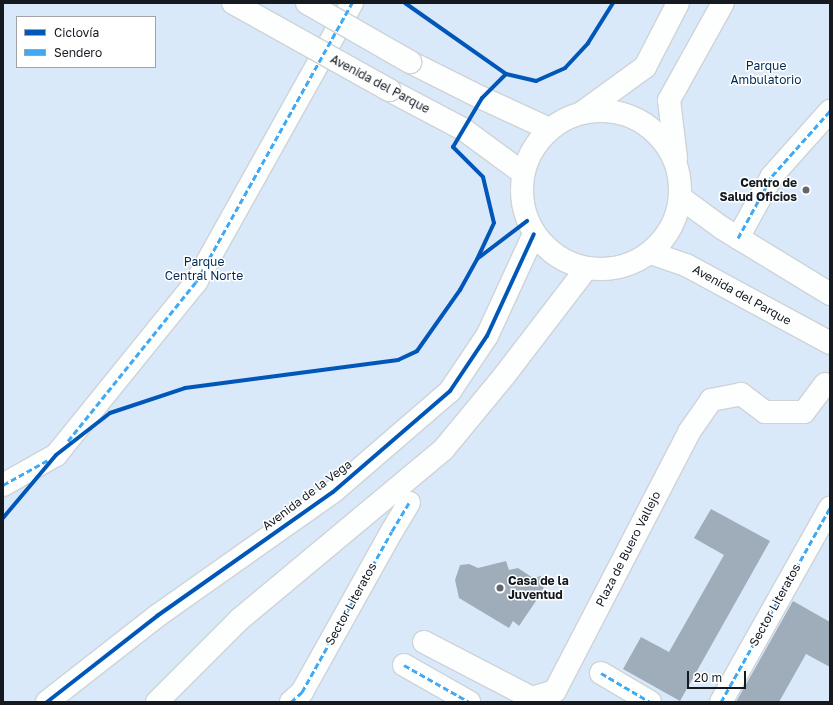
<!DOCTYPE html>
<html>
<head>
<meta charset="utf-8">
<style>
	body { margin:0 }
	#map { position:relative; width:833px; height:705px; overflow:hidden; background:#f2f6fa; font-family:"Golos Text",sans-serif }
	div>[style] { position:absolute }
	.green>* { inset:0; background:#dae9f9 }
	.building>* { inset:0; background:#9facba }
	.roads { filter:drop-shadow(1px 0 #ced3d8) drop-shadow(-1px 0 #ced3d8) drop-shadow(0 1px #ced3d8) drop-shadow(0 -1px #ced3d8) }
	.street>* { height:22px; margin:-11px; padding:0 11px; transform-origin:11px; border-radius:11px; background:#fdfefe }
	.street>.ring { margin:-11px; padding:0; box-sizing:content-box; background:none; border:22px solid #fdfefe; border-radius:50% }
	.secondary>* { height:22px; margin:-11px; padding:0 11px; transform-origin:11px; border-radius:11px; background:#fdfefe }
	.bridges { filter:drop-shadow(1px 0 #ced3d8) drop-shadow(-1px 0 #ced3d8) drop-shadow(0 1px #ced3d8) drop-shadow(0 -1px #ced3d8) }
	.street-bridge>* { height:22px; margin:-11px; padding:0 11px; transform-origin:11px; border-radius:11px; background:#fdfefe }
	.quiet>* { height:3px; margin-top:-1.5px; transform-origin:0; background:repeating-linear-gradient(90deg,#3fa9f5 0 6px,transparent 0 9px) }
	.cycleway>* { height:4px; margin:-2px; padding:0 2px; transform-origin:2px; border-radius:2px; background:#0057b8 }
	.dots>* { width:11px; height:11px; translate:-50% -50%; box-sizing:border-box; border:2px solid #fff; border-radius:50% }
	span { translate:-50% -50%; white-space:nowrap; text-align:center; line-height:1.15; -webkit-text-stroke:3px #fff; paint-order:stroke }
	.park-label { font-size:12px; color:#002a52 }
	.street-label { font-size:12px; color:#141a20 }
	.poi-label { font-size:12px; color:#141a20; font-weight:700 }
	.right { translate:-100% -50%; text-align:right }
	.left { translate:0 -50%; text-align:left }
	.frame { position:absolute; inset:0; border:4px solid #141a20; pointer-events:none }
	.legend { position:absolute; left:16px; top:16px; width:140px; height:52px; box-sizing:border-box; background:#fff; border:1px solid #a1a3a6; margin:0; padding:5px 7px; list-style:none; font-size:12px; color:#141a20 }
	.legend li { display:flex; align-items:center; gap:8px; height:20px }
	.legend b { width:20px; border:1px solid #a1a3a6 }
	.scale { position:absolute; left:687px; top:671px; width:59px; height:18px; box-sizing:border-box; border:2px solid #141a20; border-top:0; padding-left:5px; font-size:12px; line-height:14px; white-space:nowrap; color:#141a20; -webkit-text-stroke:3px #fff; paint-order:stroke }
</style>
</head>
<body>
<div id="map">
	<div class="green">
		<i style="clip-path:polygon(evenodd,3px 3px,830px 3px,830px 702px,3px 702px,3px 3px,17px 17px,155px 17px,155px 67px,17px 67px,17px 17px)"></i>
	</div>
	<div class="building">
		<i style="clip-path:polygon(711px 509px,770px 541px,680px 701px,623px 669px,641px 637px,669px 652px,724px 555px,694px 538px)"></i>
		<i style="clip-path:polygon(506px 561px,509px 570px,518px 568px,533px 578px,541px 576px,545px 596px,538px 598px,519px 626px,513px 621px,509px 628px,459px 598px,455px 580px,460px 565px,469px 564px,478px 568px)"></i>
		<i style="clip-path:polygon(793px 601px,830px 622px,830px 667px,806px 654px,779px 702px,736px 702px)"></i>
	</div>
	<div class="roads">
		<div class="street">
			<i style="left:410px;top:62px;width:80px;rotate:26.6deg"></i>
			<i style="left:482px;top:98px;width:74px;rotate:24.8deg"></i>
			<i style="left:389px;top:90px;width:84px;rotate:27.8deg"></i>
			<i style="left:463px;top:129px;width:74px;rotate:36.3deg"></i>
			<i class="ring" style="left:522px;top:111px;width:136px;height:136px"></i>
			<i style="left:583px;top:112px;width:77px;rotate:-36deg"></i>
			<i style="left:645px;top:67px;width:72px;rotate:-62.7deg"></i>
			<i style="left:676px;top:158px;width:58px;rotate:-96.9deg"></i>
			<i style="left:669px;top:100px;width:111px;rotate:-60.9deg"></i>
			<i style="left:681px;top:198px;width:51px;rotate:36.2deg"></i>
			<i style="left:722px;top:228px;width:127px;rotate:31.4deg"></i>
			<i style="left:738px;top:238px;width:71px;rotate:-61.3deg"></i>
			<i style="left:772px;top:176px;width:87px;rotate:-48.3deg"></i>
			<i style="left:3px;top:485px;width:61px;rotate:-29.5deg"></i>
			<i style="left:56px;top:455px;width:223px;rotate:-51deg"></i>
			<i style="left:196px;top:282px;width:320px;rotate:-60.8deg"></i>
			<i style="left:424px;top:642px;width:122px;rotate:27.4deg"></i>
			<i style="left:532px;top:698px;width:24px;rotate:-17deg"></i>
			<i style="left:555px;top:691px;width:292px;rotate:-62.6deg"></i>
			<i style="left:689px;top:432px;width:39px;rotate:-55deg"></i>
			<i style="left:711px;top:400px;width:31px;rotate:-11deg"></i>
			<i style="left:741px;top:394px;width:30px;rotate:37deg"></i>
			<i style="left:765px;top:412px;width:39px"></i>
			<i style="left:804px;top:412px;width:35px;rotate:-53deg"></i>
			<i style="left:404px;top:665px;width:75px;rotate:29.6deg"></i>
			<i style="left:601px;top:673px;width:57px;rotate:30.6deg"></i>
			<i style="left:47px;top:702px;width:140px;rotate:-38deg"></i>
			<i style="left:157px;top:616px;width:215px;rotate:-35.2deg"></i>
			<i style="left:333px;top:492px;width:155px;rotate:-40.8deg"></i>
			<i style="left:450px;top:391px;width:66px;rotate:-56.1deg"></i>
			<i style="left:487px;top:336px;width:112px;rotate:-65.3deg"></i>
			<i style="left:157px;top:702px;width:117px;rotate:-45deg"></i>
			<i style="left:240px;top:619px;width:264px;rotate:-39.8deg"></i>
			<i style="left:443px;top:450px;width:96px;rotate:-50.5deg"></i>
			<i style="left:504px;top:376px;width:135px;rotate:-52.5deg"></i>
			<i style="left:291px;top:702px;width:15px;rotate:-42deg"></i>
			<i style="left:302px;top:692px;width:184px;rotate:-60.8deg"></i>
			<i style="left:392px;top:531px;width:33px;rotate:-59deg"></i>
			<i style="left:721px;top:702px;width:223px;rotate:-60.7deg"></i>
		</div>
		<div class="secondary">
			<i style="left:651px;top:253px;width:37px;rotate:19deg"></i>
			<i style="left:686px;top:265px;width:164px;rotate:28.4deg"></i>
		</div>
	</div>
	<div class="bridges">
		<div class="street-bridge">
			<i style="left:233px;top:3px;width:179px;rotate:29.1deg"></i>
			<i style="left:307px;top:3px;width:119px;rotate:29.8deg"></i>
		</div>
	</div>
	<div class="quiet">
		<i style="left:738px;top:238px;width:71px;rotate:-61.3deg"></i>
		<i style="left:772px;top:176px;width:87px;rotate:-48.3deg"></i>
		<i style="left:68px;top:441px;width:204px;rotate:-51.2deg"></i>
		<i style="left:196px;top:282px;width:320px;rotate:-60.8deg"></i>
		<i style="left:3px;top:485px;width:51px;rotate:-29.1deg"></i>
		<i style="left:404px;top:665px;width:75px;rotate:29.6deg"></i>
		<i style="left:601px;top:673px;width:57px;rotate:30.6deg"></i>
		<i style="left:291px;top:702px;width:15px;rotate:-42deg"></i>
		<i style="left:302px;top:692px;width:184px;rotate:-60.8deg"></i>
		<i style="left:392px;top:531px;width:33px;rotate:-59deg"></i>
		<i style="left:721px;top:702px;width:223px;rotate:-60.7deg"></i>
	</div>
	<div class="cycleway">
		<i style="left:405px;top:3px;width:123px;rotate:35.1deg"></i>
		<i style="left:506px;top:74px;width:34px;rotate:135deg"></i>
		<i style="left:482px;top:98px;width:57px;rotate:120.6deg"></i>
		<i style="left:453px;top:147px;width:42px;rotate:45deg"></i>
		<i style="left:483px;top:177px;width:47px;rotate:76.6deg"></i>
		<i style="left:494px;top:223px;width:38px;rotate:115deg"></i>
		<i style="left:506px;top:74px;width:31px;rotate:13deg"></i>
		<i style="left:536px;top:81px;width:32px;rotate:-24deg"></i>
		<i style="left:565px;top:68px;width:34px;rotate:-47deg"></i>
		<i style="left:588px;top:43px;width:47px;rotate:-58deg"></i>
		<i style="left:3px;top:518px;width:82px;rotate:-49.9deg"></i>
		<i style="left:56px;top:455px;width:68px;rotate:-37.9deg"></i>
		<i style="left:110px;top:413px;width:79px;rotate:-18.4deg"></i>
		<i style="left:185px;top:388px;width:215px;rotate:-7.5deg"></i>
		<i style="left:398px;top:360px;width:21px;rotate:-25deg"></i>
		<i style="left:417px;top:351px;width:75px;rotate:-54.8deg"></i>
		<i style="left:460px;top:290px;width:35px;rotate:-61deg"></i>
		<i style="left:477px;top:259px;width:63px;rotate:-37.2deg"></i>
		<i style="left:47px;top:702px;width:140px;rotate:-38deg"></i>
		<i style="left:157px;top:616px;width:215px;rotate:-35.2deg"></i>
		<i style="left:333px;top:492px;width:155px;rotate:-40.8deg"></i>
		<i style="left:450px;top:391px;width:66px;rotate:-56.1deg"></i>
		<i style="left:487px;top:336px;width:112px;rotate:-65.3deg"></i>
	</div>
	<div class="dots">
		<i style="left:806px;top:190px;background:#62676c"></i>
		<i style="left:500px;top:588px;background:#62676c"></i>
	</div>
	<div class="park-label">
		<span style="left:766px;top:73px">Parque<br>Ambulatorio</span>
		<span style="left:204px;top:269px">Parque<br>Central Norte</span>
	</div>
	<div class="street-label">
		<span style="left:380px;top:84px;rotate:28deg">Avenida del Parque</span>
		<span style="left:742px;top:295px;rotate:29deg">Avenida del Parque</span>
		<span style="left:307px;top:495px;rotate:-37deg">Avenida de la Vega</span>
		<span style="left:628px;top:549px;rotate:-63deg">Plaza de Buero Vallejo</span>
		<span style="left:351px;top:604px;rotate:-61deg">Sector Literatos</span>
		<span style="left:775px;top:605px;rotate:-61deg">Sector Literatos</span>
	</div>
	<div class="poi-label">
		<span class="right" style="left:797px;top:190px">Centro de<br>Salud Oficios</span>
		<span class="left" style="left:508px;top:588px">Casa de la<br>Juventud</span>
	</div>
	<div class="frame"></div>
	<ul class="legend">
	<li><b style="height:5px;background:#0057b8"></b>Ciclovía</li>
	<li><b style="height:5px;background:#3fa9f5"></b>Sendero</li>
	</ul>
	<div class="scale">20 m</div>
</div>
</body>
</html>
